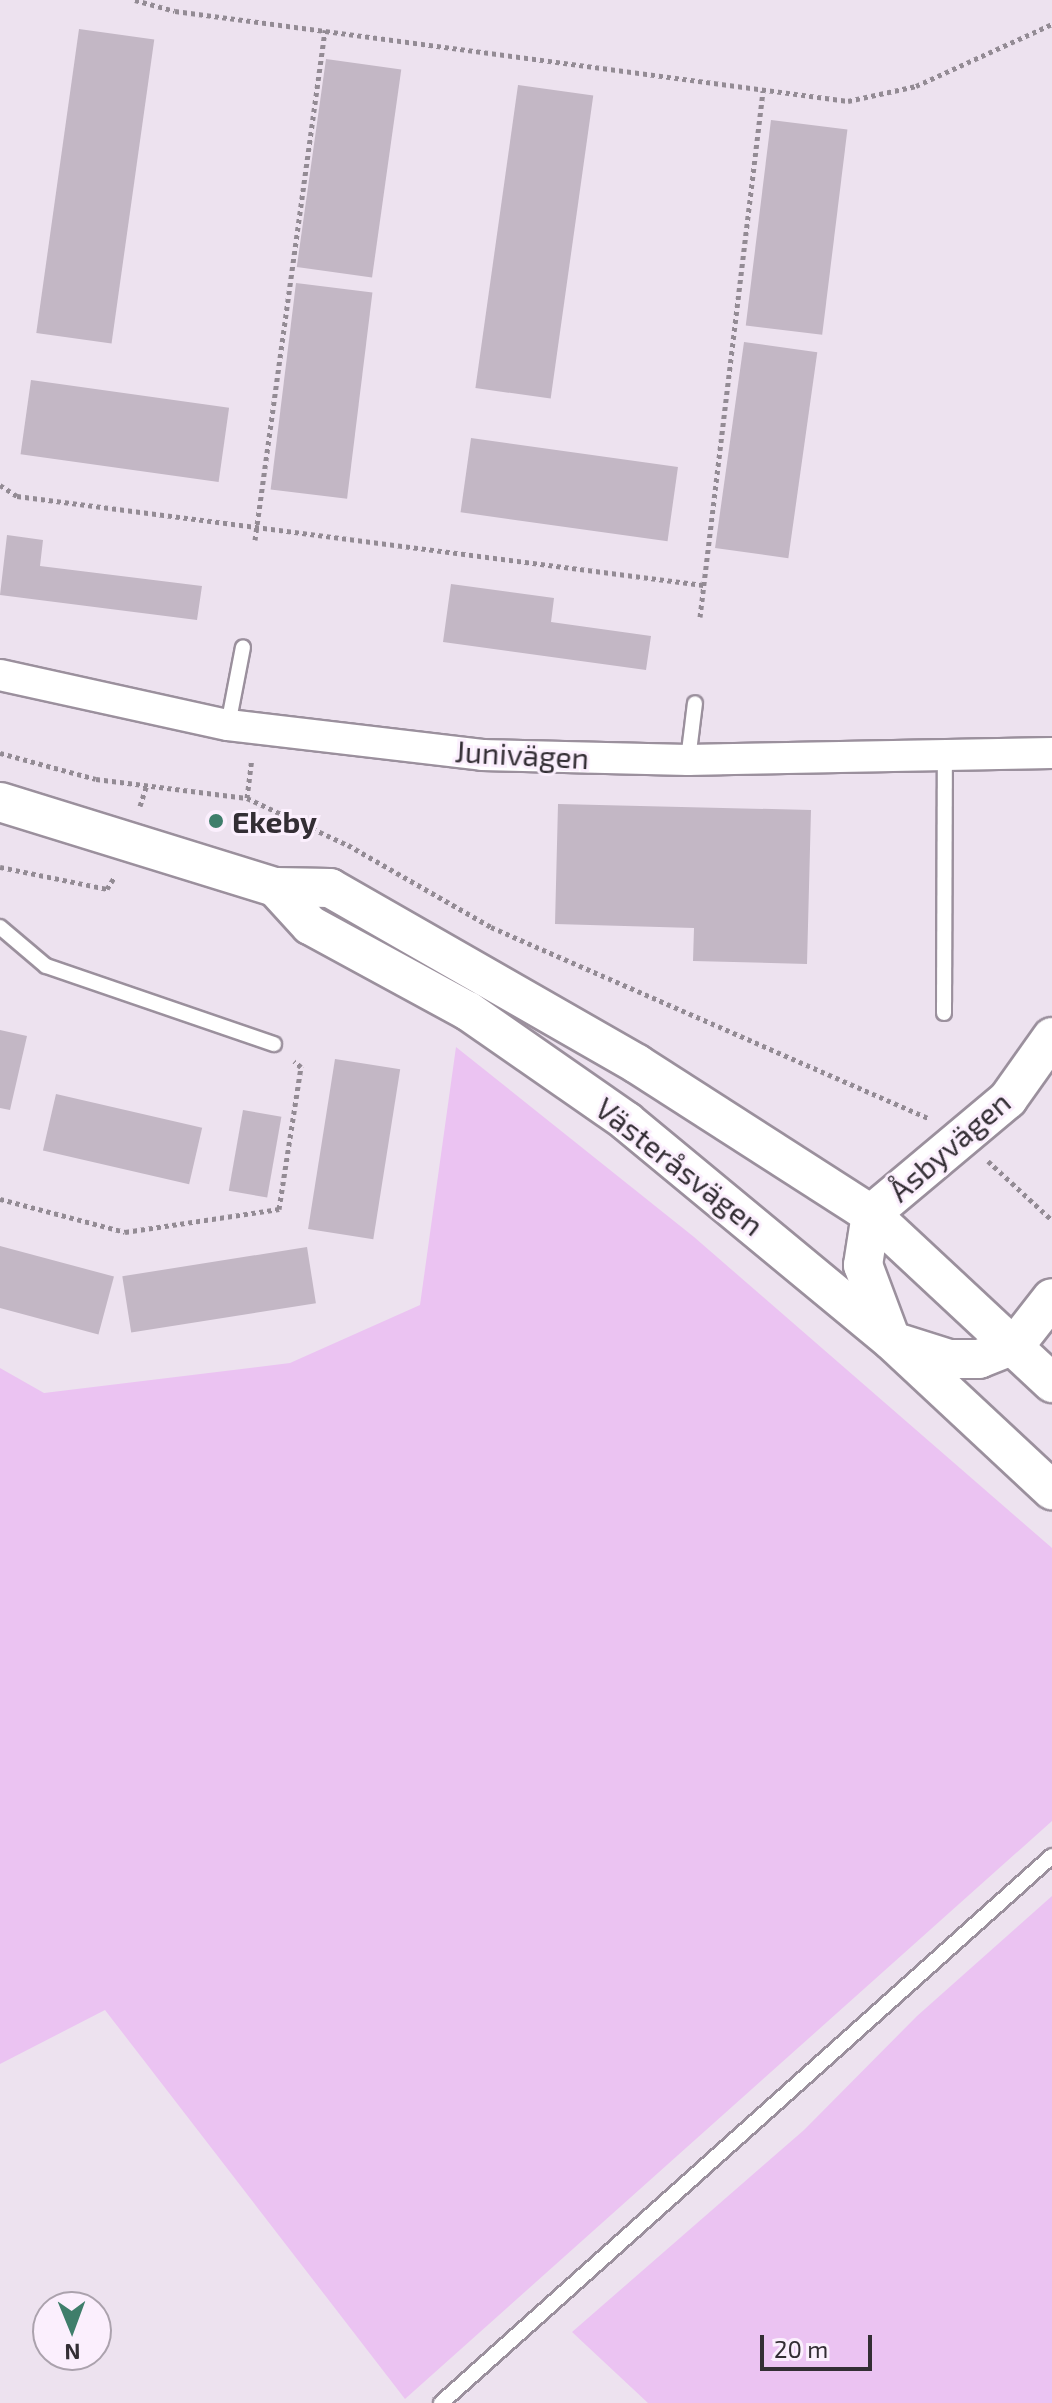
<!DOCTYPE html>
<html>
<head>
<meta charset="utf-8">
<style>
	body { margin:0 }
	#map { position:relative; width:1052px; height:2403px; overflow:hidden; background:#ede2ef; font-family:"Exo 2",sans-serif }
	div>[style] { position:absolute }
	.green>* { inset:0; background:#ebc3f2 }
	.building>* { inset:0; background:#c3b7c5; transform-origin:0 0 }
	.path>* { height:5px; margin-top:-2.5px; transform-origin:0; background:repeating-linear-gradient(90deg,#938b94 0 4px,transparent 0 8px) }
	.roads { filter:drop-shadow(2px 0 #9b909d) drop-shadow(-2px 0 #9b909d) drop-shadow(0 2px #9b909d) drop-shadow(0 -2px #9b909d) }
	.service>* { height:14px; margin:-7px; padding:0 7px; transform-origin:7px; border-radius:7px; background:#fff }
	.minor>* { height:30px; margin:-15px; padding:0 15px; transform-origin:15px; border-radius:15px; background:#fff }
	.tertiary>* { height:38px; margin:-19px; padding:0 19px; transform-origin:19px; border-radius:19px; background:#fff }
	.dots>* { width:22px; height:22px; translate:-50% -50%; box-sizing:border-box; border:4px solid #fbeffd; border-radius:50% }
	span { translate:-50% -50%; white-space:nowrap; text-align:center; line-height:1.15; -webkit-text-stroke:6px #fbeffd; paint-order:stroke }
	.street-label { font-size:30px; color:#332e34 }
	.poi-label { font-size:30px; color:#332e34; font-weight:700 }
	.left { translate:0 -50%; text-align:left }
	.north { position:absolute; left:32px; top:2291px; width:80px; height:80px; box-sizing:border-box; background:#fbeffd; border:2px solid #aba2ad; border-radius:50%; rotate:179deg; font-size:22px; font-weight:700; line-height:32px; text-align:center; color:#332e34 }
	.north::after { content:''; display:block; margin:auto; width:28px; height:36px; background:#3f7e6b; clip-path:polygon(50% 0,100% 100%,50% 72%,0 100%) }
	.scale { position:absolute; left:760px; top:2335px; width:112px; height:36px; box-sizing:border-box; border:4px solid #332e34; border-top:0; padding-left:10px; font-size:24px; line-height:28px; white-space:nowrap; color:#332e34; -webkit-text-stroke:6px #fbeffd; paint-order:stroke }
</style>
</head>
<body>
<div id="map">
	<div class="green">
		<i style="clip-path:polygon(456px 1047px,694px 1237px,1052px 1548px,1052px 1821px,405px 2399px,105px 2010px,0 2064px,0 1368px,44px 1393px,290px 1363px,420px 1305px)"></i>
		<i style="clip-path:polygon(1052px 1896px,1052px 2403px,648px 2403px,572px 2332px,804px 2130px,917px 2016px)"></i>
	</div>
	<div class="building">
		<i style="left:79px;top:29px;width:76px;height:307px;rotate:8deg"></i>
		<i style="left:326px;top:59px;width:76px;height:210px;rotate:8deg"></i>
		<i style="left:518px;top:85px;width:76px;height:306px;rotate:8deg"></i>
		<i style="left:771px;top:120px;width:77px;height:207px;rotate:7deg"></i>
		<i style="left:296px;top:283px;width:77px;height:208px;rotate:7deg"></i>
		<i style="left:744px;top:342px;width:74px;height:208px;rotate:8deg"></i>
		<i style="left:31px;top:380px;width:200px;height:75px;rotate:8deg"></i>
		<i style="left:471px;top:438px;width:209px;height:75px;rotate:8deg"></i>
		<i style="clip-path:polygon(7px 535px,43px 540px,40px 566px,202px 586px,197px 620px,0 595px)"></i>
		<i style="clip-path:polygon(451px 584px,554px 598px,551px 622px,651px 636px,646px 670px,443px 642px)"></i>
		<i style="clip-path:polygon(558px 804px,811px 810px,807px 964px,693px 961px,694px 928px,555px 924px)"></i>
		<i style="clip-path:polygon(0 1030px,27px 1036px,10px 1110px,0 1108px)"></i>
		<i style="left:335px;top:1059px;width:66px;height:172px;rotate:9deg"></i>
		<i style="left:56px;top:1094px;width:150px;height:58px;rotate:13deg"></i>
		<i style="left:243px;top:1110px;width:39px;height:82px;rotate:10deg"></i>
		<i style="left:0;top:1246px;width:118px;height:60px;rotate:15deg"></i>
		<i style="left:307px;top:1247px;width:57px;height:187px;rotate:81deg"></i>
	</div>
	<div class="path">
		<i style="left:135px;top:0;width:41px;rotate:15.4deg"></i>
		<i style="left:175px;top:11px;width:679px;rotate:7.62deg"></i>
		<i style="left:848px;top:101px;width:70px;rotate:-12.4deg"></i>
		<i style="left:916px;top:86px;width:149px;rotate:-24.5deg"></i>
		<i style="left:0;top:485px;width:20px;rotate:33deg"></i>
		<i style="left:17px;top:496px;width:692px;rotate:7.39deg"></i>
		<i style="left:255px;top:540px;width:515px;rotate:-82.18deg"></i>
		<i style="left:700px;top:617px;width:530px;rotate:-83.17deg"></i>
		<i style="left:0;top:753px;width:99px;rotate:15.2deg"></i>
		<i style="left:96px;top:779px;width:152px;rotate:7.2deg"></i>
		<i style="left:247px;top:798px;width:111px;rotate:25deg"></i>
		<i style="left:348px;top:845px;width:165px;rotate:29.8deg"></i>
		<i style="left:491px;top:927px;width:477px;rotate:23.6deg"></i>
		<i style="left:247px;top:798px;width:38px;rotate:-83deg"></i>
		<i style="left:140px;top:806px;width:22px;rotate:-72deg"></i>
		<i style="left:0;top:867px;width:109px;rotate:11.6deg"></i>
		<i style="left:107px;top:889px;width:15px;rotate:-58deg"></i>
		<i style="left:988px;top:1161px;width:87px;rotate:42.7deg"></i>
		<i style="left:0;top:1199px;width:129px;rotate:14.8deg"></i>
		<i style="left:125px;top:1232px;width:156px;rotate:-8.5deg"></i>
		<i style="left:279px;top:1209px;width:144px;rotate:-81.2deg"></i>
		<i style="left:301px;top:1067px;width:9px;rotate:-139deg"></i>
	</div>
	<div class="roads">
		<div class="service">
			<i style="left:228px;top:725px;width:79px;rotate:-79.1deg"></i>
			<i style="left:688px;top:760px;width:57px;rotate:-83deg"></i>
			<i style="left:0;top:927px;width:60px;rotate:40.3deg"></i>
			<i style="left:46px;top:966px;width:241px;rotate:18.9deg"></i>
			<i style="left:944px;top:1013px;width:258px;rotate:-89.8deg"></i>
			<i style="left:441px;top:2403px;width:820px;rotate:-41.84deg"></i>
		</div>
		<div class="minor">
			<i style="left:0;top:675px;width:233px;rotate:12.4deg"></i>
			<i style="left:228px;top:725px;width:256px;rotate:6.7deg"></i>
			<i style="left:482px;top:755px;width:206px;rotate:1.4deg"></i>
			<i style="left:688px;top:760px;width:364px;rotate:-1.1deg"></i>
		</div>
		<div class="tertiary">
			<i style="left:0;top:802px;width:288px;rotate:17.2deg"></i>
			<i style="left:275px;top:887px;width:55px;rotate:1deg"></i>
			<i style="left:330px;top:888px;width:354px;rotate:29.8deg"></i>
			<i style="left:637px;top:1064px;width:278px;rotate:32.7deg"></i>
			<i style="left:871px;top:1214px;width:248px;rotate:43deg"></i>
			<i style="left:275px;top:887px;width:52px;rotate:47.4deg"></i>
			<i style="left:310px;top:925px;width:180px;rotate:28.6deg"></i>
			<i style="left:468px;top:1011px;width:193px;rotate:34.8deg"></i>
			<i style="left:626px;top:1121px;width:345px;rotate:39.6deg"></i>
			<i style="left:892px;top:1341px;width:219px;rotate:43deg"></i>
			<i style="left:871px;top:1214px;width:179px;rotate:-40deg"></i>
			<i style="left:1008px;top:1099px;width:76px;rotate:-54.6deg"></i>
			<i style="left:871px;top:1214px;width:52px;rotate:98.9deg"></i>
			<i style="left:863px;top:1265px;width:77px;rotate:69.4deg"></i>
			<i style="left:902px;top:1344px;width:49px;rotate:17.7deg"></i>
			<i style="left:949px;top:1359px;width:30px"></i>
			<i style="left:979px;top:1359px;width:40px;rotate:-22deg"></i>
			<i style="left:1016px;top:1344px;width:58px;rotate:-52deg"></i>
		</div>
	</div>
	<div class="dots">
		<i style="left:216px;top:821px;background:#3f7e6b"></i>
	</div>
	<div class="street-label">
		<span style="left:522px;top:754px;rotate:3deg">Junivägen</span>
		<span style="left:949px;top:1146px;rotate:-41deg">Åsbyvägen</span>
		<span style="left:680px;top:1166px;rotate:38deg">Västeråsvägen</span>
	</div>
	<div class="poi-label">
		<span class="left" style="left:232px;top:821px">Ekeby</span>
	</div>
	<div class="north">N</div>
	<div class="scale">20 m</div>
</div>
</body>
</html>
